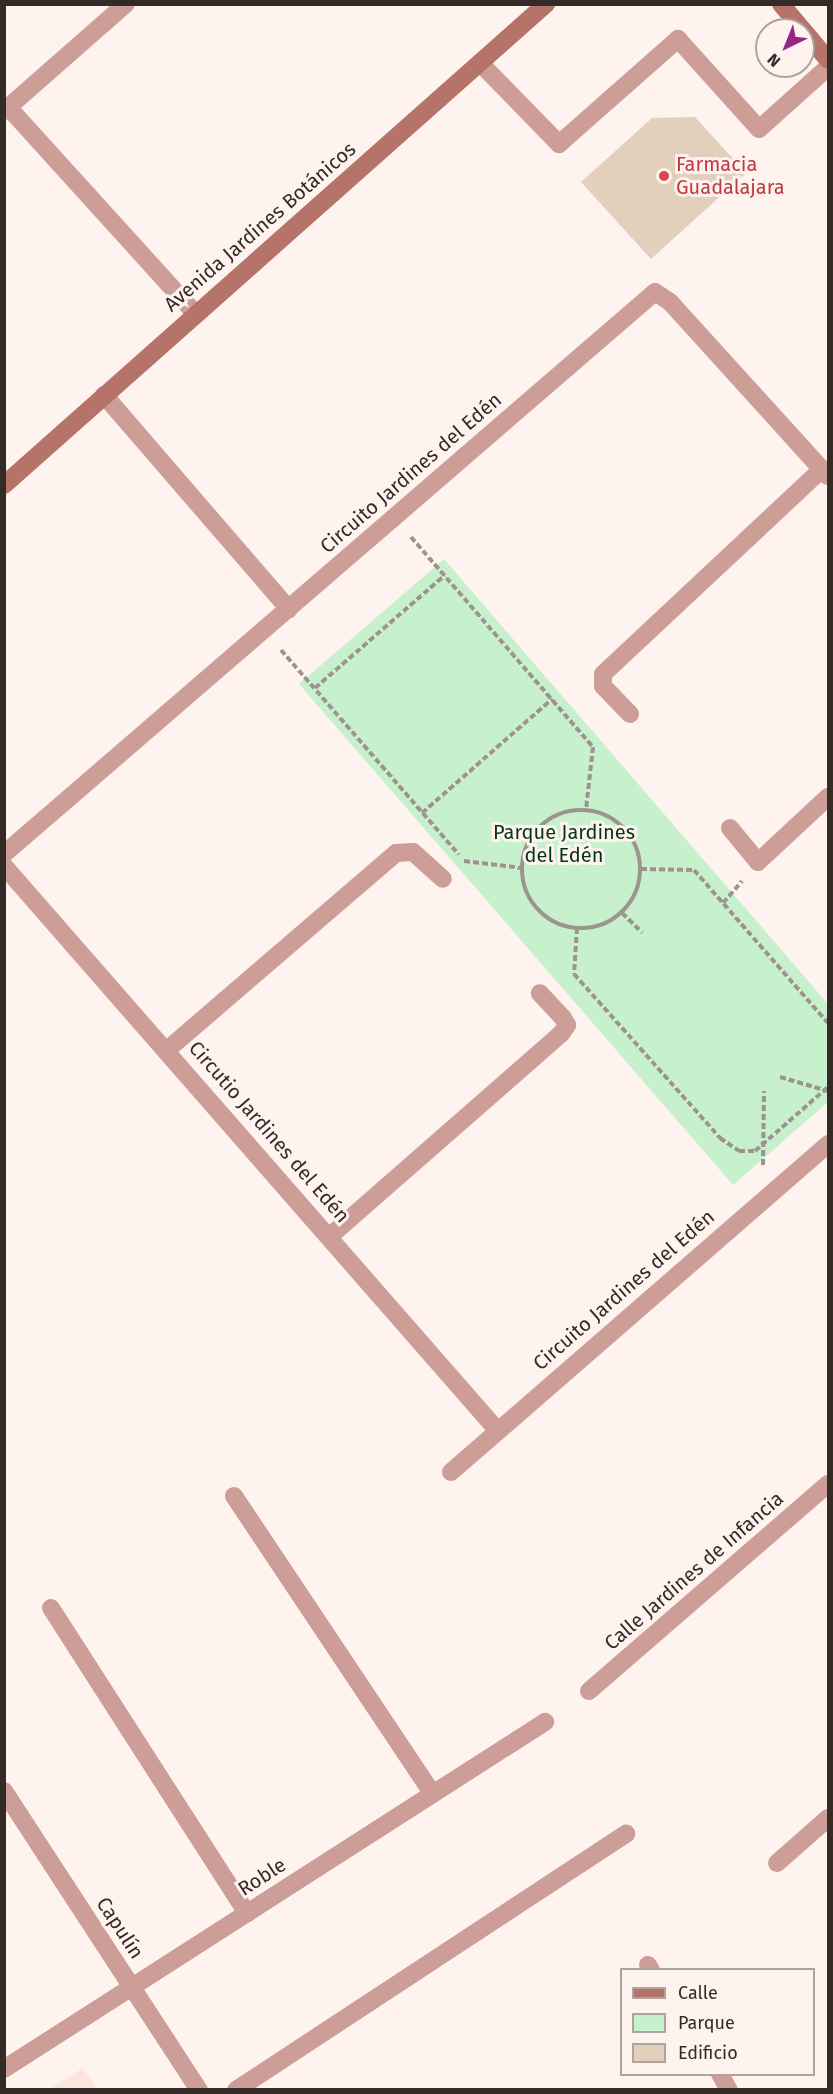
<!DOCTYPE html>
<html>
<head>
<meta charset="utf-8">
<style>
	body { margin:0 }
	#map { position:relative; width:833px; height:2094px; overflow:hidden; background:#fef3ef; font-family:"Fira Sans",sans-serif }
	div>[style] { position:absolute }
	.built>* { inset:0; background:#fbe5dd }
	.green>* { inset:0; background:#c6f1cc }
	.building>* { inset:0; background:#e2cfbc }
	.path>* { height:4px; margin-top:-2px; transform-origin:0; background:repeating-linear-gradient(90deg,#9d938f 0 6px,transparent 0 9px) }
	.path>.ring { margin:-2px; padding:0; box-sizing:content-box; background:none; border:4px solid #9d938f; border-radius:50% }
	.lane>* { height:18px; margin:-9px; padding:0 9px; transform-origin:9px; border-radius:9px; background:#cd9e97 }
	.street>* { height:18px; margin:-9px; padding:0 9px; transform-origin:9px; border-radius:9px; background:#cd9e97 }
	.secondary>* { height:18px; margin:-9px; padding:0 9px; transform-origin:9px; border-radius:9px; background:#b67369 }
	.dots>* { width:16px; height:16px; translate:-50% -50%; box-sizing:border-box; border:3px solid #fef3ef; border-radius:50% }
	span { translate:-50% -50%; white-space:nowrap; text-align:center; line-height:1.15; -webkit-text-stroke:6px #fef3ef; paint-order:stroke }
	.health-label { font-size:20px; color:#be3a42 }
	.left { translate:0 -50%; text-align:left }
	.street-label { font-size:20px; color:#342a26 }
	.park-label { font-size:20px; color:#033512 }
	.frame { position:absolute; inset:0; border:6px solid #342a26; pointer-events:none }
	.legend { position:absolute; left:620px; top:1968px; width:195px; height:108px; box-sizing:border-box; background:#fef3ef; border:2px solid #ada39f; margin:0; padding:8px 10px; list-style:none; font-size:18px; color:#342a26 }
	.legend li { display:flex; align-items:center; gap:12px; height:30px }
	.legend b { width:30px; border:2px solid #ada39f }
	.north { position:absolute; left:755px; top:18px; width:60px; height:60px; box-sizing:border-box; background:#fef3ef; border:2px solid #ada39f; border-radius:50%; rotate:223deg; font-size:16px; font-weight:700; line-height:24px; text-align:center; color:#342a26 }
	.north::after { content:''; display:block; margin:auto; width:21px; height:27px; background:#942788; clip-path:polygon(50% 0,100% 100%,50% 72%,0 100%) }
</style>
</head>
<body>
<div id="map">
	<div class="built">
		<i style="clip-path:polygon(83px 2068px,97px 2089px,50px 2089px)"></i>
	</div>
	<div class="green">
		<i style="clip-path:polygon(444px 559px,828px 1004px,828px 1102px,733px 1185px,299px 684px)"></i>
	</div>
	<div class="building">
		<i style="clip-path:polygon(695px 117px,746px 173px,651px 259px,581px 182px,652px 118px)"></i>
	</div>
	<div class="path">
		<i style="left:411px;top:537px;width:278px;rotate:49.1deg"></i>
		<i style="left:593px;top:747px;width:62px;rotate:96.4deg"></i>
		<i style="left:281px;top:650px;width:271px;rotate:49deg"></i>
		<i style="left:315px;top:688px;width:172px;rotate:-41deg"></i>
		<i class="ring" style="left:522px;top:810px;width:114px;height:114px"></i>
		<i style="left:422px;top:813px;width:173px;rotate:-41.2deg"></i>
		<i style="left:464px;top:861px;width:58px;rotate:6.9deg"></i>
		<i style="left:641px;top:869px;width:53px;rotate:1.1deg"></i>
		<i style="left:694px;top:870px;width:203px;rotate:48.8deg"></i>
		<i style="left:723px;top:903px;width:29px;rotate:-49deg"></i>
		<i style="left:622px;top:913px;width:28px;rotate:44deg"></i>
		<i style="left:577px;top:928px;width:46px;rotate:93.7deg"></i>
		<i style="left:574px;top:974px;width:220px;rotate:48.3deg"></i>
		<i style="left:720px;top:1138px;width:23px;rotate:34deg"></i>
		<i style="left:739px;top:1151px;width:16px"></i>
		<i style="left:755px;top:1151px;width:97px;rotate:-41.2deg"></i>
		<i style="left:780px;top:1077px;width:50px;rotate:16.3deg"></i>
		<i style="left:763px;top:1165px;width:74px;rotate:-89.2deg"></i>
	</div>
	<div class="lane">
		<i style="left:481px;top:64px;width:112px;rotate:45.7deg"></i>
		<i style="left:559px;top:144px;width:159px;rotate:-41.4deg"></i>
		<i style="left:678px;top:39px;width:121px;rotate:48deg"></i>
		<i style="left:759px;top:129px;width:93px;rotate:-41.9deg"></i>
		<i style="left:234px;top:1496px;width:358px;rotate:56.3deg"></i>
		<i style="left:51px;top:1608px;width:363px;rotate:57.3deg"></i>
	</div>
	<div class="street">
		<i style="left:9px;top:108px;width:277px;rotate:47.8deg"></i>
		<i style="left:4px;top:111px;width:162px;rotate:-41.3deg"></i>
		<i style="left:104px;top:395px;width:283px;rotate:49.2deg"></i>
		<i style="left:630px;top:714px;width:39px;rotate:-134deg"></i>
		<i style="left:603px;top:686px;width:12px;rotate:-90deg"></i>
		<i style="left:603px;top:674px;width:300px;rotate:-43.1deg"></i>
		<i style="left:730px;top:828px;width:44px;rotate:50.5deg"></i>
		<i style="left:758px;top:862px;width:96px;rotate:-42.9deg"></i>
		<i style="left:4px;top:854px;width:860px;rotate:-40.8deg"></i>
		<i style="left:655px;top:292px;width:18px;rotate:34deg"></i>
		<i style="left:670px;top:302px;width:235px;rotate:47.8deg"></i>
		<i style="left:4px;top:866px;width:749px;rotate:48.84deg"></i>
		<i style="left:167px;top:1050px;width:302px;rotate:-40.7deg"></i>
		<i style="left:396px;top:853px;width:17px;rotate:-3deg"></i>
		<i style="left:413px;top:852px;width:40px;rotate:42deg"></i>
		<i style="left:330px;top:1236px;width:307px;rotate:-41.2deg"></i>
		<i style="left:561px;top:1034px;width:11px;rotate:-56deg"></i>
		<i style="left:567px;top:1025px;width:8px;rotate:-120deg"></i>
		<i style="left:563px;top:1018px;width:34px;rotate:-133deg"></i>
		<i style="left:451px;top:1472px;width:500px;rotate:-41deg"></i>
		<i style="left:589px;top:1691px;width:316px;rotate:-40.9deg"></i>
		<i style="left:4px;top:1791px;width:357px;rotate:56.9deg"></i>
		<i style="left:777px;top:1863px;width:68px;rotate:-41.4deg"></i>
		<i style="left:648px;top:1965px;width:6px;rotate:59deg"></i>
		<i style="left:4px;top:2069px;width:643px;rotate:-32.68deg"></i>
		<i style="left:720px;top:2074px;width:18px;rotate:61deg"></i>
		<i style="left:236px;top:2090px;width:467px;rotate:-33.3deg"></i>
	</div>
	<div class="secondary">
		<i style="left:781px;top:4px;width:34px;rotate:50deg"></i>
		<i style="left:803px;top:30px;width:39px;rotate:50deg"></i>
		<i style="left:4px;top:485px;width:725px;rotate:-41.59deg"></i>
	</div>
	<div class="dots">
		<i style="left:664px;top:176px;background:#e0444e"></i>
	</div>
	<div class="health-label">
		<span class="left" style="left:676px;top:176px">Farmacia<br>Guadalajara</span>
	</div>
	<div class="street-label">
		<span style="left:260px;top:227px;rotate:-41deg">Avenida Jardines Botánicos</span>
		<span style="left:411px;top:473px;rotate:-41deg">Circuito Jardines del Edén</span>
		<span style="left:269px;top:1132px;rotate:49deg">Circutio Jardines del Edén</span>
		<span style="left:624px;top:1290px;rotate:-41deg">Circuito Jardines del Edén</span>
		<span style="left:694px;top:1571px;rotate:-41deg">Calle Jardines de Infancia</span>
		<span style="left:262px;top:1877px;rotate:-33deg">Roble</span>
		<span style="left:120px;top:1928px;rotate:57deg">Capulín</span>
	</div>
	<div class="park-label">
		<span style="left:564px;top:844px">Parque Jardines<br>del Edén</span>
	</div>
	<div class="frame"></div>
	<ul class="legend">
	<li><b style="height:8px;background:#b67369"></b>Calle</li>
	<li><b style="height:16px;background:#c6f1cc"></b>Parque</li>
	<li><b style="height:16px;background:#e2cfbc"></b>Edificio</li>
	</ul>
	<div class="north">N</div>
</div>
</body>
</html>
